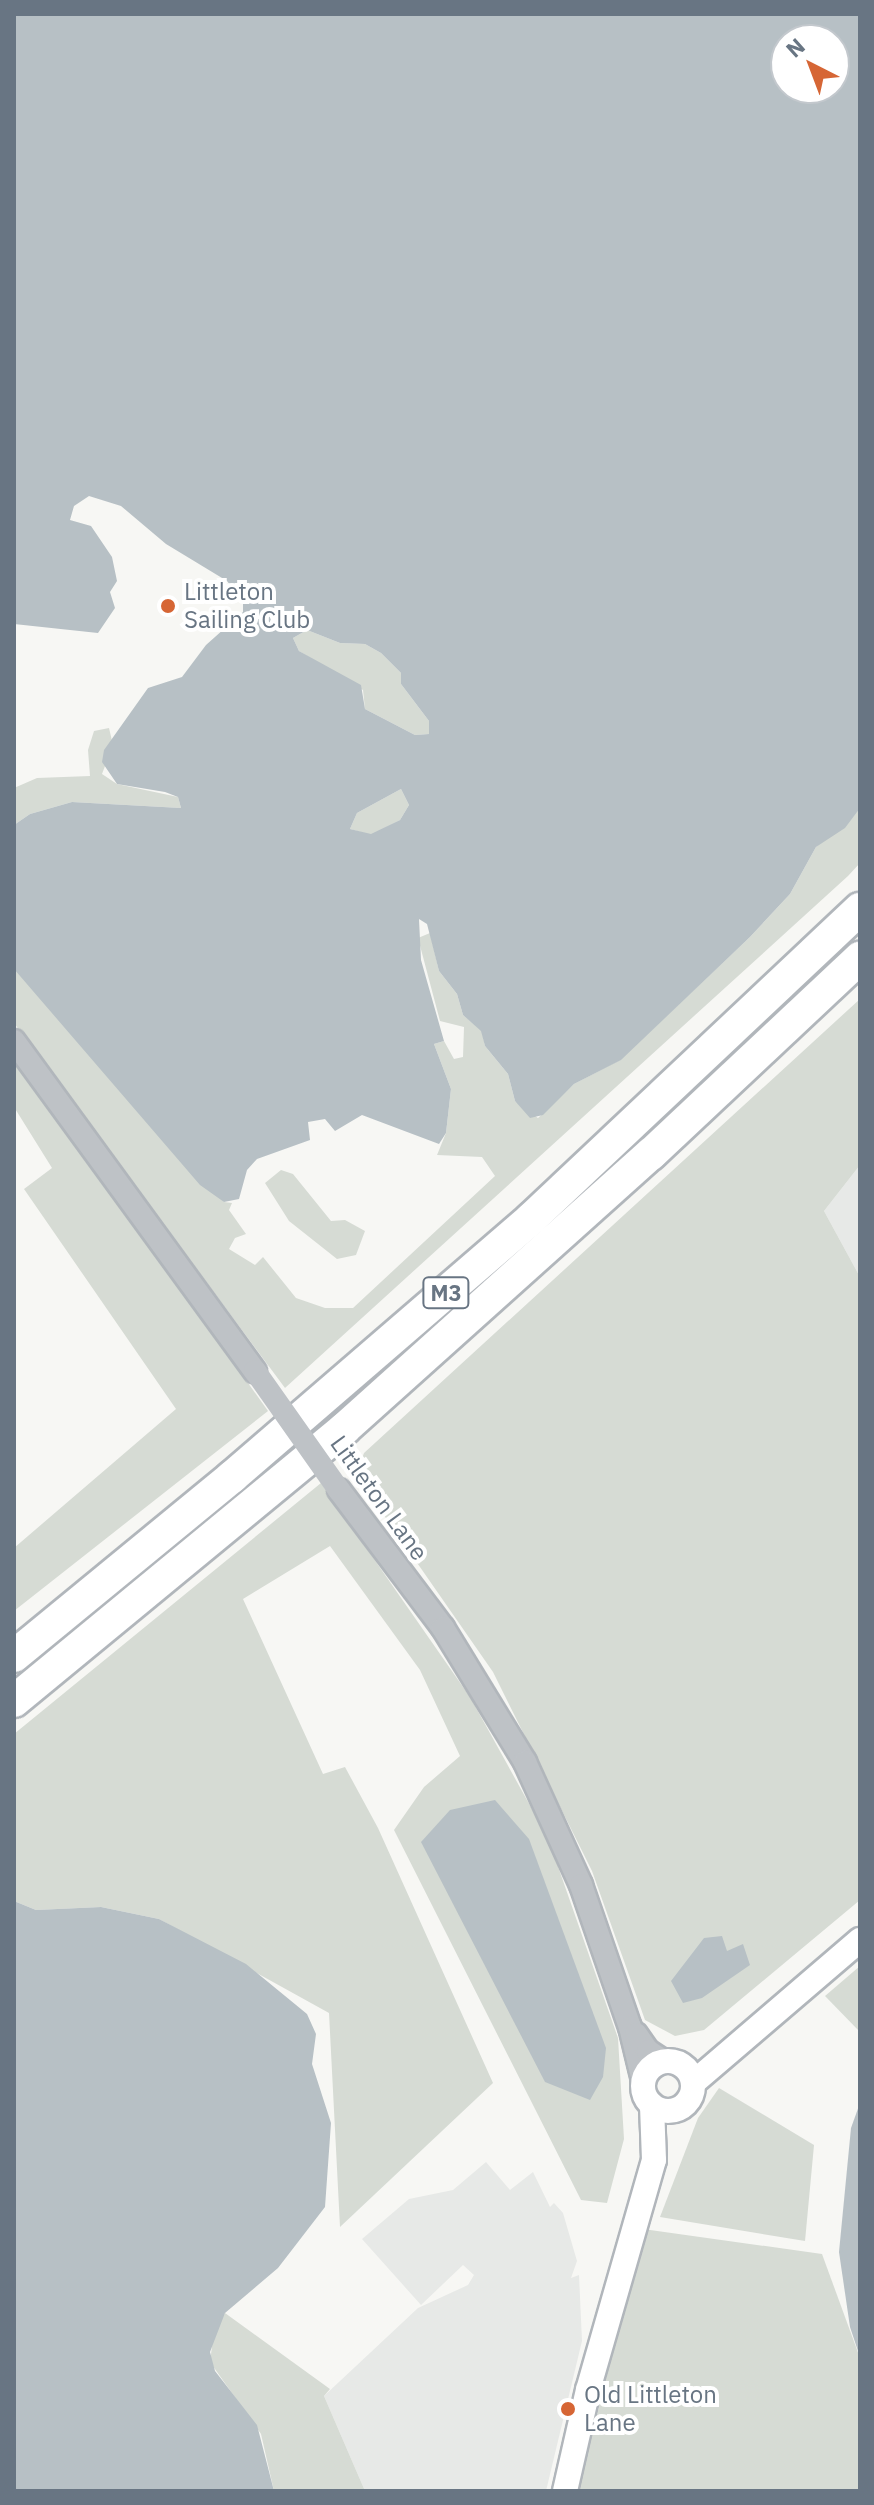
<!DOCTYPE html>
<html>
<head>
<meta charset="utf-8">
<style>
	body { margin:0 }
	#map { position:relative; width:874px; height:2505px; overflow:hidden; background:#f7f7f4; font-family:"IBM Plex Sans",sans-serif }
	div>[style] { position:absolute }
	.built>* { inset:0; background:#e7e9e7 }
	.green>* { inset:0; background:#d6dbd4 }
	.water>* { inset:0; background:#b7c0c5 }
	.roads { filter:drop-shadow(2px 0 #b1b6bb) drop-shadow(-2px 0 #b1b6bb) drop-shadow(0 2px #b1b6bb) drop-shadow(0 -2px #b1b6bb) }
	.tertiary>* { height:22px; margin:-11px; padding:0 11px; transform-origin:11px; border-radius:11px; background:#bec2c6 }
	.secondary>* { height:24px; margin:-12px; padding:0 12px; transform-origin:12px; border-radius:12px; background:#fff }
	.secondary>.ring { margin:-12px; padding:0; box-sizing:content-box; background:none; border:24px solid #fff; border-radius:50% }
	.motorway>* { height:32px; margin:-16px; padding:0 16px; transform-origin:16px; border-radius:16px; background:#fff }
	.tertiary-bridge>* { height:22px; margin:-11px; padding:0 11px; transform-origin:11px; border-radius:11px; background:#bec2c6 }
	.dots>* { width:22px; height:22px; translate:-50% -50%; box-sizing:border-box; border:4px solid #fff; border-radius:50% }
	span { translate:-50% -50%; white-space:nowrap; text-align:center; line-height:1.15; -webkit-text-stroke:8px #fff; paint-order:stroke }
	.shield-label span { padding:2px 6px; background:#fff; border:2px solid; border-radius:6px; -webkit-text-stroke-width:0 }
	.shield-label { font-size:22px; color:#687583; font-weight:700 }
	.poi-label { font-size:24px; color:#687583 }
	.left { translate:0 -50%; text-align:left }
	.street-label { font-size:24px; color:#687583 }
	.frame { position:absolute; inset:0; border:16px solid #687583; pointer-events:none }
	.north { position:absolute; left:770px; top:24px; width:80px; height:80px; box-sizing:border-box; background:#fff; border:2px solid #c3c8cd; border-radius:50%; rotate:318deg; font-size:22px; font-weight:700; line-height:32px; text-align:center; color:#687583 }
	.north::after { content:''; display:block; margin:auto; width:28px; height:36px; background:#d66635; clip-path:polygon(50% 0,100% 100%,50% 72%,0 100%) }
</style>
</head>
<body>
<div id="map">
	<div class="built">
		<i style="clip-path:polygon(860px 1165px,860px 1277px,824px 1211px)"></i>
		<i style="clip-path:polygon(486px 2162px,510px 2190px,533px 2172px,550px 2207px,554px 2203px,563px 2213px,577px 2261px,571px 2278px,579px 2275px,582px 2341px,546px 2491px,365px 2491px,324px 2396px,418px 2308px,468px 2285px,474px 2275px,463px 2265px,421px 2305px,362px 2239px,409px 2199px,453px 2190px)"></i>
	</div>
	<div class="green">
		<i style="clip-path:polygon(307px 630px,340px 643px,365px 644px,381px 653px,401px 673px,401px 684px,429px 721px,429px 734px,415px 735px,365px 709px,363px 690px,299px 651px,293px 638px)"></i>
		<i style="clip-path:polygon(109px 728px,113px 745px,102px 774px,117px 784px,178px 797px,181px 808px,72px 802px,30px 814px,14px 825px,14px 788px,37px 778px,90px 776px,88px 750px,94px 731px)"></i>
		<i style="clip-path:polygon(401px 789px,409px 805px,400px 820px,371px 835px,350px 829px,357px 813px)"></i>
		<i style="clip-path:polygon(860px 808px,860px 863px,848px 876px,285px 1388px,14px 1023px,14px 967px,224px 1202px,232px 1203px,229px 1210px,246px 1234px,235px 1238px,229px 1249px,255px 1265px,263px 1257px,296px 1298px,325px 1308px,353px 1308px,495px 1176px,482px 1157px,437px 1155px,446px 1133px,451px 1089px,434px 1044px,444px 1041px,454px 1059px,463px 1057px,464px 1027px,440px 1021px,418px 938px,430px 933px,439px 971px,457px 994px,463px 1015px,482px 1031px,485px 1046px,508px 1074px,515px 1101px,538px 1118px,574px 1084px,620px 1060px,750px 937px,790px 894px,816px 847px)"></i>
		<i style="clip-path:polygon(860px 999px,860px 1165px,824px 1211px,860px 1277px,860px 1900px,704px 2030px,675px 2036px,645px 2020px,592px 1871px,493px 1672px,356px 1475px,364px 1453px)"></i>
		<i style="clip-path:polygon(19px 1061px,268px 1411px,14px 1611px,14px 1548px,176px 1409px,24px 1189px,52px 1168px,14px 1107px,14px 1064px)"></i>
		<i style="clip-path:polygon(281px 1170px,293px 1174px,331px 1221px,345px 1220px,365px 1231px,356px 1255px,337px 1259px,289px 1221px,265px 1183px)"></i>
		<i style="clip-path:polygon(321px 1483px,470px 1697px,548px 1838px,618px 2038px,624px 2139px,607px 2203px,581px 2200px,394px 1830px,424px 1787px,460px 1756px,420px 1670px,330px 1546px,243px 1599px,323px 1774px,345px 1767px,378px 1828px,493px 2083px,340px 2227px,329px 2013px,159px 1919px,101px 1907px,36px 1910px,14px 1901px,14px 1734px)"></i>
		<i style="clip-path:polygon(860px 1966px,860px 2032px,825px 1996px)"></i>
		<i style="clip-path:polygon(719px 2088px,814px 2145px,805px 2241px,660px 2217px,698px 2118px)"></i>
		<i style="clip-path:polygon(643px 2229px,822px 2254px,860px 2358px,860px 2491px,578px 2491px)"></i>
		<i style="clip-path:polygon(225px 2313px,330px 2389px,324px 2396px,365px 2491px,274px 2491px,261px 2434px,210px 2362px,214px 2331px)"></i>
	</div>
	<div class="water">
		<i style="clip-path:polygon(evenodd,14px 14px,860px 14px,860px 808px,845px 828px,816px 847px,790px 894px,750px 937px,621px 1060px,574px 1084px,543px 1115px,530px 1118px,515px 1101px,508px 1074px,485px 1046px,481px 1031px,463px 1015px,457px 994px,439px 971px,427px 924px,419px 919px,421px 960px,444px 1041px,434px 1044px,451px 1089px,446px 1133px,439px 1144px,362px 1115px,335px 1131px,325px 1119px,308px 1122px,310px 1140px,257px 1159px,247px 1170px,239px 1199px,224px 1202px,200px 1185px,14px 969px,14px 825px,30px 814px,72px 802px,181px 808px,178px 797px,165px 792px,117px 784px,102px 762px,104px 750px,148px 688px,182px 677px,206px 645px,243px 612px,243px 601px,227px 581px,166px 544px,121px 506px,89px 496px,74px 506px,70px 520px,91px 526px,112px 557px,117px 581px,110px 592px,115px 608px,98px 633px,14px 624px,14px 14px,786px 40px,834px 40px,834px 88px,786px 88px,786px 40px,14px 14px,307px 630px,340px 643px,365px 644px,381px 653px,401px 673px,401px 684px,429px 721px,429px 734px,415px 735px,365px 709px,361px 685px,299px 651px,293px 638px,307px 630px,14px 14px,401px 789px,409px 805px,400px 820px,371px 834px,350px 829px,357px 813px,401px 789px)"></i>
		<i style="clip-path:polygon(495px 1800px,529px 1839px,606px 2048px,603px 2077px,590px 2100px,545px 2082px,421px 1842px,450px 1810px)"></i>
		<i style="clip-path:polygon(14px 1901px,36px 1910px,101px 1907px,159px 1919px,246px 1964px,307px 2014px,316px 2034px,312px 2064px,331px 2123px,325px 2207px,278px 2268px,225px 2313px,210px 2352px,215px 2371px,257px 2425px,274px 2491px,14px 2491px)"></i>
		<i style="clip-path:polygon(722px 1936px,727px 1951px,743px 1944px,750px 1965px,702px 1998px,683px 2003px,671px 1981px,704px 1938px)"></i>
		<i style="clip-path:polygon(860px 2103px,860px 2357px,850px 2327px,839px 2252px,851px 2128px)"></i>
	</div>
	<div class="roads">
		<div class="tertiary">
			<i style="left:14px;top:1041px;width:409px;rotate:53.9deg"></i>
			<i style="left:339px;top:1490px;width:173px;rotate:53deg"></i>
			<i style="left:443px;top:1628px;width:157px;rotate:58.5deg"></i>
			<i style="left:525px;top:1762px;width:135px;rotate:65.5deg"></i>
			<i style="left:581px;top:1885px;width:150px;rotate:71deg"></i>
			<i style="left:630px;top:2027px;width:60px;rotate:76.4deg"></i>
			<i style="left:636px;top:2034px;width:21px;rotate:55deg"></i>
			<i style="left:648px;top:2051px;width:20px;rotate:33deg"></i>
		</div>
		<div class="secondary">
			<i class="ring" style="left:643px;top:2061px;width:26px;height:26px"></i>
			<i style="left:693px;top:2083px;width:220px;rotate:-40.6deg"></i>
			<i style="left:565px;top:2491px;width:104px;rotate:-77.2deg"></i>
			<i style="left:588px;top:2390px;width:239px;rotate:-74deg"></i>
			<i style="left:654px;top:2160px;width:55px;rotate:-92.1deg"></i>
		</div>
		<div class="motorway">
			<i style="left:14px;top:1656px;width:282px;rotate:-39.4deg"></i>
			<i style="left:232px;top:1477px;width:396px;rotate:-40.8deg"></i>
			<i style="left:532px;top:1218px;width:451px;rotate:-43.3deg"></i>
			<i style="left:14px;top:1701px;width:428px;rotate:-39.5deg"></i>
			<i style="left:344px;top:1429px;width:412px;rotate:-41.9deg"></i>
			<i style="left:651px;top:1154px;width:287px;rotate:-43.2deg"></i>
		</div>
	</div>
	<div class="tertiary-bridge">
		<i style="left:255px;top:1371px;width:146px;rotate:54.8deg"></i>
	</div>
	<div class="dots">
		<i style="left:168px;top:606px;background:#d66635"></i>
		<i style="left:568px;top:2409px;background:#d66635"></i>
	</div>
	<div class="shield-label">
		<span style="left:446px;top:1293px">M3</span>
	</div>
	<div class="poi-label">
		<span class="left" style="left:184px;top:606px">Littleton<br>Sailing Club</span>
		<span class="left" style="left:584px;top:2409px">Old Littleton<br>Lane</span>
	</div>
	<div class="street-label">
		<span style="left:379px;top:1498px;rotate:54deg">Littleton Lane</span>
	</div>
	<div class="frame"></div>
	<div class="north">N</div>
</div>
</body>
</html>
